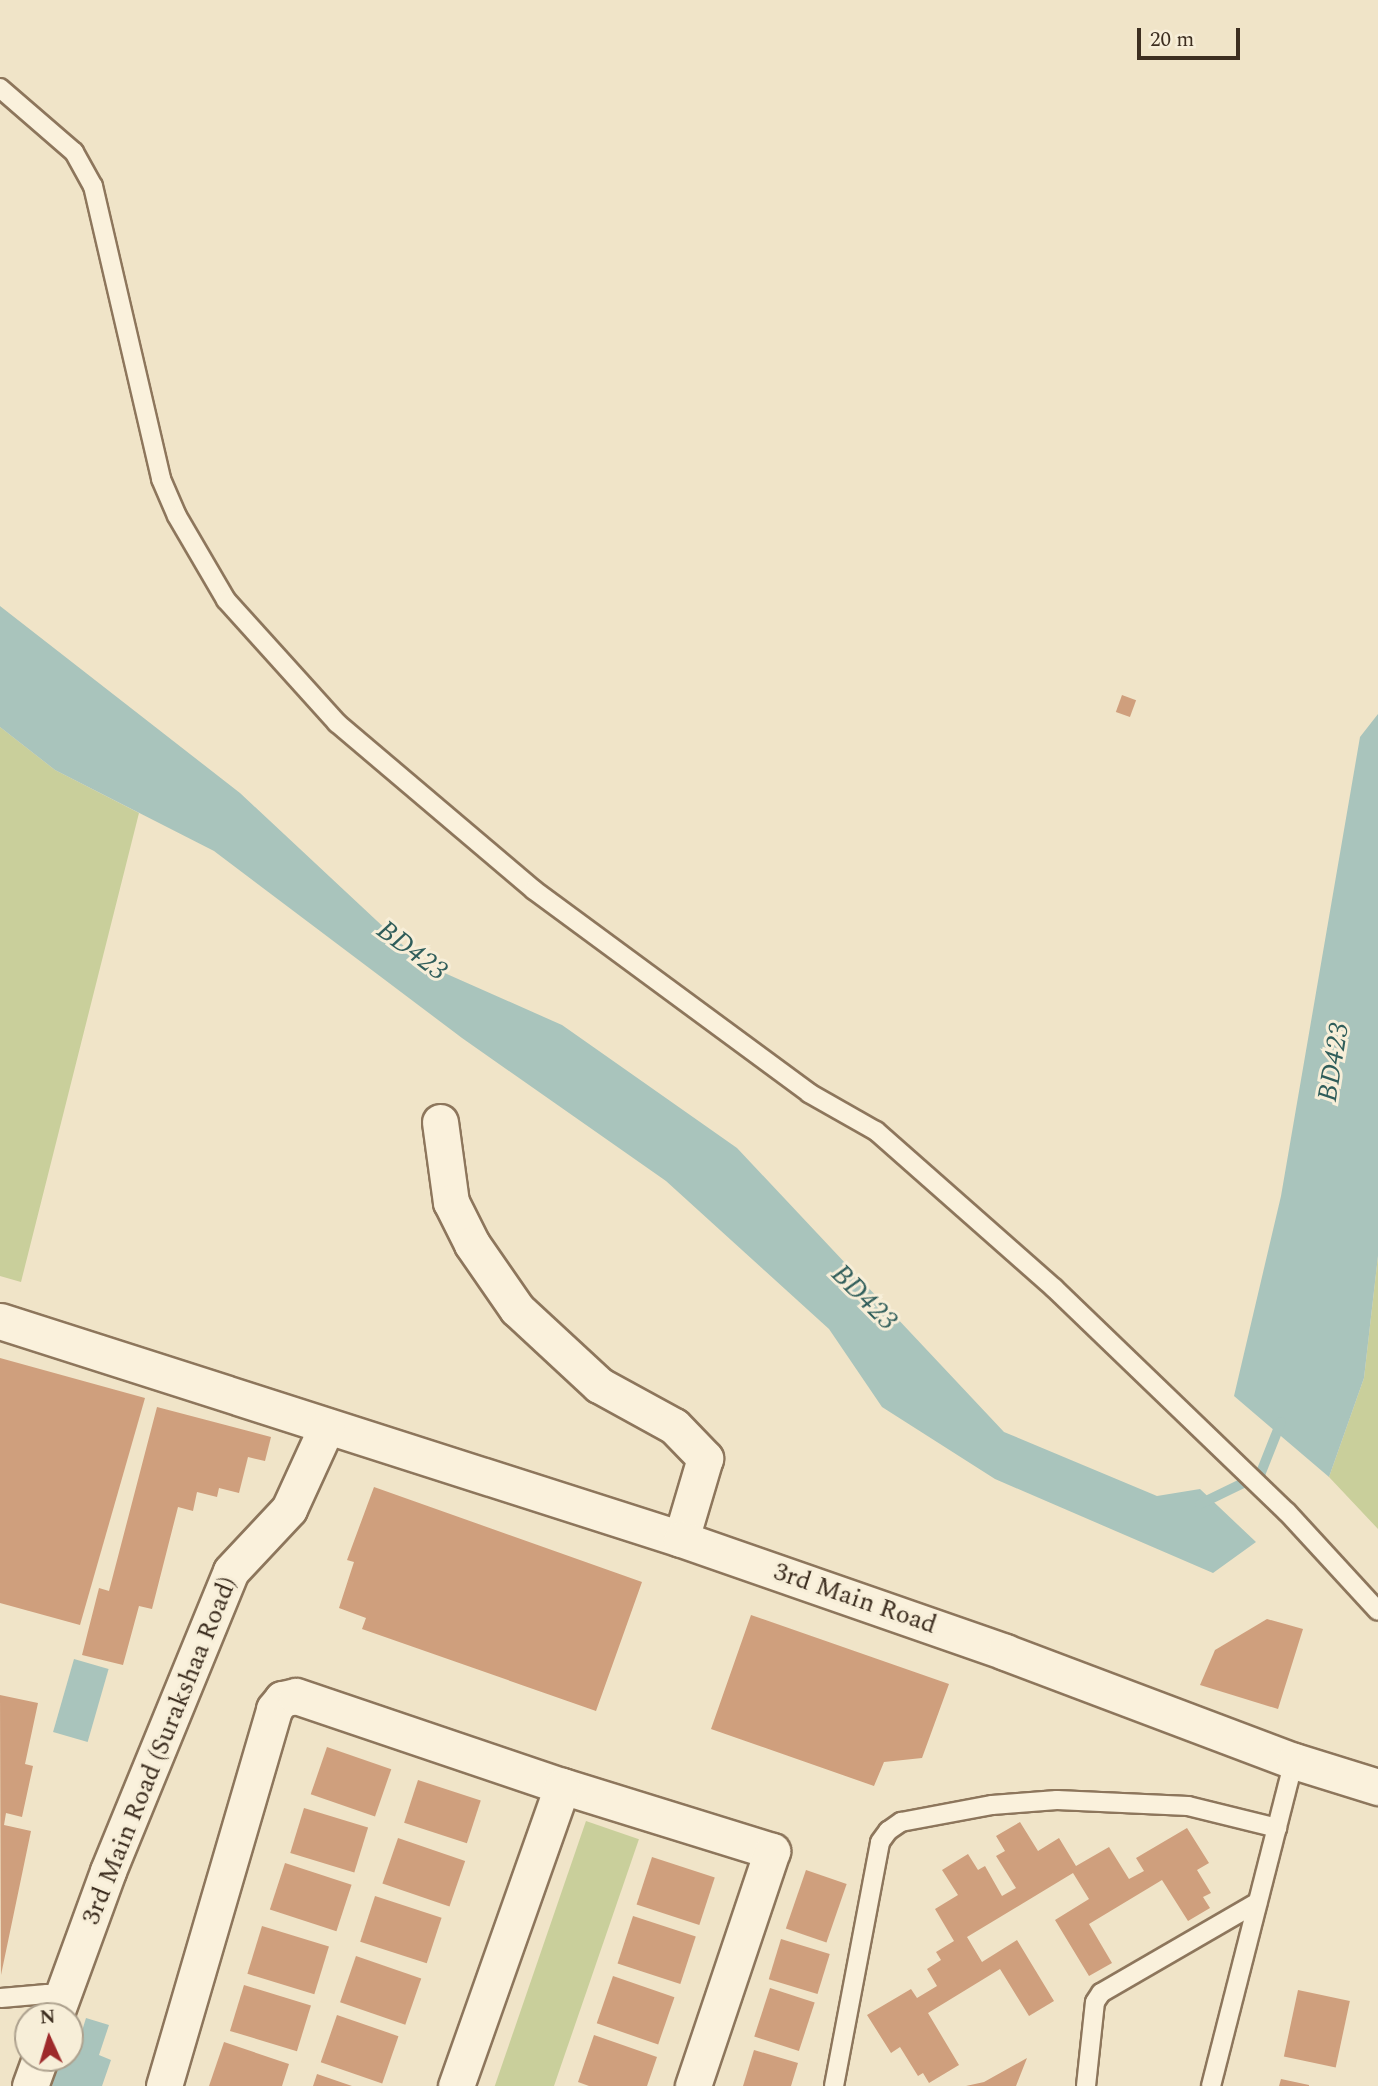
<!DOCTYPE html>
<html>
<head>
<meta charset="utf-8">
<style>
	body { margin:0 }
	#map { position:relative; width:1378px; height:2086px; overflow:hidden; background:#f0e4c8; font-family:Spectral,serif }
	div>[style] { position:absolute }
	.green>* { inset:0; background:#c9cf9b; transform-origin:0 0 }
	.water>* { inset:0; background:#a9c4bc; transform-origin:0 0 }
	.stream>* { height:10px; margin:-5px; padding:0 5px; transform-origin:5px; border-radius:5px; background:#a9c4bc }
	.building>* { inset:0; background:#cf9f7d; transform-origin:0 0 }
	.roads { filter:drop-shadow(2px 0 #8d765c) drop-shadow(-2px 0 #8d765c) drop-shadow(0 2px #8d765c) drop-shadow(0 -2px #8d765c) }
	.service>* { height:18px; margin:-9px; padding:0 9px; transform-origin:9px; border-radius:9px; background:#faf1dc }
	.minor>* { height:35px; margin:-17.5px; padding:0 17.5px; transform-origin:17.5px; border-radius:17.5px; background:#faf1dc }
	span { translate:-50% -50%; white-space:nowrap; text-align:center; line-height:1.15; -webkit-text-stroke:6px #f7eed8; paint-order:stroke }
	.street-label { font-size:26px; color:#3d2e20 }
	.water-label { font-size:28px; color:#2f5d5a; font-style:italic }
	.north { position:absolute; left:14px; top:2002px; width:70px; height:70px; box-sizing:border-box; background:#f7eed8; border:2px solid #ada18e; border-radius:50%; rotate:356deg; font-size:19px; font-weight:700; line-height:28px; text-align:center; color:#3d2e20 }
	.north::after { content:''; display:block; margin:auto; width:24px; height:32px; background:#9e2a2b; clip-path:polygon(50% 0,100% 100%,50% 72%,0 100%) }
	.scale { position:absolute; left:1137px; top:28px; width:103px; height:32px; box-sizing:border-box; border:4px solid #3d2e20; border-top:0; padding-left:9px; font-size:21px; line-height:24px; white-space:nowrap; color:#3d2e20; -webkit-text-stroke:5px #f7eed8; paint-order:stroke }
</style>
</head>
<body>
<div id="map">
	<div class="green">
		<i style="clip-path:polygon(0 727px,55px 770px,139px 813px,21px 1282px,0 1276px)"></i>
		<i style="clip-path:polygon(1378px 1256px,1378px 1529px,1329px 1477px,1364px 1378px)"></i>
		<i style="left:586px;top:1821px;width:56px;height:281px;rotate:19deg"></i>
	</div>
	<div class="water">
		<i style="clip-path:polygon(0 606px,240px 793px,422px 963px,562px 1025px,737px 1148px,1004px 1432px,1157px 1496px,1200px 1489px,1256px 1542px,1213px 1573px,995px 1479px,882px 1407px,829px 1329px,666px 1181px,462px 1038px,214px 851px,55px 770px,0 727px)"></i>
		<i style="clip-path:polygon(1378px 714px,1378px 1256px,1364px 1378px,1329px 1477px,1234px 1396px,1281px 1196px,1360px 737px)"></i>
		<i style="left:74px;top:1659px;width:36px;height:76px;rotate:16deg"></i>
		<i style="clip-path:polygon(86px 2018px,109px 2025px,99px 2055px,111px 2060px,102px 2086px,52px 2086px,61px 2058px,70px 2058px,70px 2048px,76px 2050px)"></i>
	</div>
	<div class="stream">
		<i style="left:1200px;top:1504px;width:67px;rotate:-25.8deg"></i>
		<i style="left:1260px;top:1475px;width:57px;rotate:-68.4deg"></i>
	</div>
	<div class="building">
		<i style="left:1122px;top:695px;width:15px;height:18px;rotate:20deg"></i>
		<i style="clip-path:polygon(0 1358px,145px 1398px,80px 1625px,0 1603px)"></i>
		<i style="clip-path:polygon(157px 1407px,271px 1437px,265px 1461px,248px 1457px,239px 1493px,219px 1488px,217px 1497px,197px 1492px,193px 1511px,178px 1507px,152px 1609px,139px 1606px,123px 1665px,82px 1655px,99px 1588px,109px 1591px)"></i>
		<i style="clip-path:polygon(374px 1487px,642px 1582px,596px 1711px,362px 1629px,366px 1618px,339px 1608px,354px 1562px,347px 1560px)"></i>
		<i style="clip-path:polygon(751px 1615px,949px 1684px,922px 1758px,884px 1762px,874px 1786px,711px 1729px)"></i>
		<i style="clip-path:polygon(1267px 1619px,1303px 1629px,1278px 1709px,1200px 1685px,1215px 1650px)"></i>
		<i style="clip-path:polygon(0 1695px,38px 1703px,25px 1764px,33px 1766px,22px 1817px,6px 1813px,4px 1825px,31px 1831px,1px 1975px)"></i>
		<i style="left:327px;top:1747px;width:68px;height:50px;rotate:19deg"></i>
		<i style="left:418px;top:1780px;width:66px;height:45px;rotate:18deg"></i>
		<i style="left:304px;top:1808px;width:67px;height:47px;rotate:17deg"></i>
		<i style="clip-path:polygon(1020px 1822px,1038px 1851px,1059px 1838px,1076px 1866px,1109px 1847px,1129px 1879px,1144px 1871px,1136px 1858px,1187px 1828px,1209px 1863px,1197px 1870px,1211px 1893px,1203px 1897px,1210px 1908px,1188px 1921px,1162px 1880px,1089px 1924px,1112px 1963px,1089px 1976px,1055px 1920px,1089px 1899px,1073px 1873px,967px 1937px,982px 1962px,1017px 1940px,1054px 2001px,1029px 2016px,1000px 1969px,928px 2013px,959px 2065px,929px 2083px,923px 2073px,918px 2076px,900px 2047px,891px 2053px,867px 2015px,911px 1989px,917px 1998px,937px 1986px,927px 1969px,941px 1960px,936px 1952px,954px 1941px,935px 1909px,958px 1895px,942px 1870px,968px 1854px,978px 1870px,985px 1866px,1002px 1896px,1016px 1888px,996px 1856px,1005px 1851px,996px 1836px)"></i>
		<i style="left:398px;top:1838px;width:71px;height:48px;rotate:19deg"></i>
		<i style="left:652px;top:1857px;width:66px;height:50px;rotate:18deg"></i>
		<i style="left:285px;top:1863px;width:70px;height:49px;rotate:18deg"></i>
		<i style="left:806px;top:1870px;width:43px;height:62px;rotate:19deg"></i>
		<i style="left:375px;top:1896px;width:70px;height:48px;rotate:18deg"></i>
		<i style="left:633px;top:1916px;width:66px;height:50px;rotate:18deg"></i>
		<i style="left:262px;top:1926px;width:70px;height:50px;rotate:17deg"></i>
		<i style="left:781px;top:1939px;width:51px;height:42px;rotate:17deg"></i>
		<i style="left:356px;top:1956px;width:69px;height:49px;rotate:19deg"></i>
		<i style="left:613px;top:1976px;width:65px;height:50px;rotate:19deg"></i>
		<i style="left:244px;top:1985px;width:70px;height:48px;rotate:17deg"></i>
		<i style="left:770px;top:1988px;width:47px;height:51px;rotate:18deg"></i>
		<i style="left:1298px;top:1990px;width:53px;height:68px;rotate:12deg"></i>
		<i style="left:337px;top:2015px;width:65px;height:50px;rotate:19deg"></i>
		<i style="clip-path:polygon(594px 2035px,657px 2057px,647px 2086px,589px 2086px,578px 2082px)"></i>
		<i style="clip-path:polygon(224px 2042px,289px 2064px,282px 2086px,209px 2086px)"></i>
		<i style="clip-path:polygon(754px 2050px,798px 2063px,791px 2086px,743px 2086px)"></i>
		<i style="clip-path:polygon(1027px 2058px,1016px 2086px,966px 2086px,984px 2082px)"></i>
		<i style="clip-path:polygon(317px 2074px,352px 2086px,313px 2086px)"></i>
		<i style="clip-path:polygon(1281px 2079px,1309px 2085px,1309px 2086px,1279px 2086px)"></i>
	</div>
	<div class="roads">
		<div class="service">
			<i style="left:0;top:88px;width:98px;rotate:40.9deg"></i>
			<i style="left:74px;top:152px;width:39px;rotate:61deg"></i>
			<i style="left:93px;top:186px;width:301px;rotate:76.9deg"></i>
			<i style="left:161px;top:479px;width:40px;rotate:66.6deg"></i>
			<i style="left:177px;top:516px;width:97px;rotate:59.7deg"></i>
			<i style="left:226px;top:600px;width:166px;rotate:47.9deg"></i>
			<i style="left:337px;top:723px;width:258px;rotate:40.3deg"></i>
			<i style="left:534px;top:890px;width:342px;rotate:36.4deg"></i>
			<i style="left:809px;top:1093px;width:77px;rotate:29.6deg"></i>
			<i style="left:876px;top:1131px;width:237px;rotate:41.4deg"></i>
			<i style="left:1054px;top:1288px;width:323px;rotate:43.9deg"></i>
			<i style="left:1287px;top:1512px;width:134px;rotate:47.4deg"></i>
			<i style="left:1px;top:1998px;width:46px;rotate:-5deg"></i>
			<i style="left:47px;top:1994px;width:15px;rotate:11deg"></i>
			<i style="left:834px;top:2086px;width:248px;rotate:-79.3deg"></i>
			<i style="left:880px;top:1842px;width:14px;rotate:-54deg"></i>
			<i style="left:888px;top:1831px;width:16px;rotate:-35deg"></i>
			<i style="left:901px;top:1822px;width:93px;rotate:-10.6deg"></i>
			<i style="left:992px;top:1805px;width:65px;rotate:-4.4deg"></i>
			<i style="left:1057px;top:1800px;width:131px;rotate:2.6deg"></i>
			<i style="left:1188px;top:1806px;width:92px;rotate:13.9deg"></i>
			<i style="left:1086px;top:2086px;width:84px;rotate:-83.9deg"></i>
			<i style="left:1095px;top:2002px;width:11px;rotate:-56deg"></i>
			<i style="left:1101px;top:1993px;width:181px;rotate:-30.1deg"></i>
			<i style="left:1211px;top:2086px;width:335px;rotate:-75.7deg"></i>
		</div>
		<div class="minor">
			<i style="left:440px;top:1122px;width:81px;rotate:82.2deg"></i>
			<i style="left:451px;top:1202px;width:47px;rotate:63.4deg"></i>
			<i style="left:472px;top:1244px;width:79px;rotate:55.3deg"></i>
			<i style="left:517px;top:1309px;width:112px;rotate:42.8deg"></i>
			<i style="left:599px;top:1385px;width:85px;rotate:28.7deg"></i>
			<i style="left:674px;top:1426px;width:45px;rotate:45.9deg"></i>
			<i style="left:705px;top:1458px;width:84px;rotate:106.5deg"></i>
			<i style="left:0;top:1321px;width:715px;rotate:17.75deg"></i>
			<i style="left:681px;top:1539px;width:343px;rotate:19.2deg"></i>
			<i style="left:1005px;top:1652px;width:309px;rotate:20.7deg"></i>
			<i style="left:1294px;top:1761px;width:88px;rotate:17.2deg"></i>
			<i style="left:55px;top:2016px;width:154px;rotate:-69.9deg"></i>
			<i style="left:108px;top:1871px;width:324px;rotate:-67.7deg"></i>
			<i style="left:231px;top:1571px;width:85px;rotate:-46.9deg"></i>
			<i style="left:289px;top:1509px;width:91px;rotate:-65.4deg"></i>
			<i style="left:30px;top:2086px;width:30px;rotate:-70deg"></i>
			<i style="left:164px;top:2086px;width:393px;rotate:-73.7deg"></i>
			<i style="left:274px;top:1709px;width:13px;rotate:-51deg"></i>
			<i style="left:282px;top:1699px;width:14px;rotate:-12deg"></i>
			<i style="left:296px;top:1696px;width:281px;rotate:18.7deg"></i>
			<i style="left:562px;top:1786px;width:220px;rotate:17.2deg"></i>
			<i style="left:772px;top:1851px;width:248px;rotate:108.6deg"></i>
			<i style="left:456px;top:2086px;width:318px;rotate:-70.5deg"></i>
		</div>
	</div>
	<div class="street-label">
		<span style="left:855px;top:1599px;rotate:19deg">3rd Main Road</span>
		<span style="left:160px;top:1751px;rotate:-68deg">3rd Main Road (Surakshaa Road)</span>
	</div>
	<div class="water-label">
		<span style="left:412px;top:951px;rotate:37deg">BD423</span>
		<span style="left:1334px;top:1062px;rotate:-81deg">BD423</span>
		<span style="left:864px;top:1298px;rotate:45deg">BD423</span>
	</div>
	<div class="north">N</div>
	<div class="scale">20 m</div>
</div>
</body>
</html>
